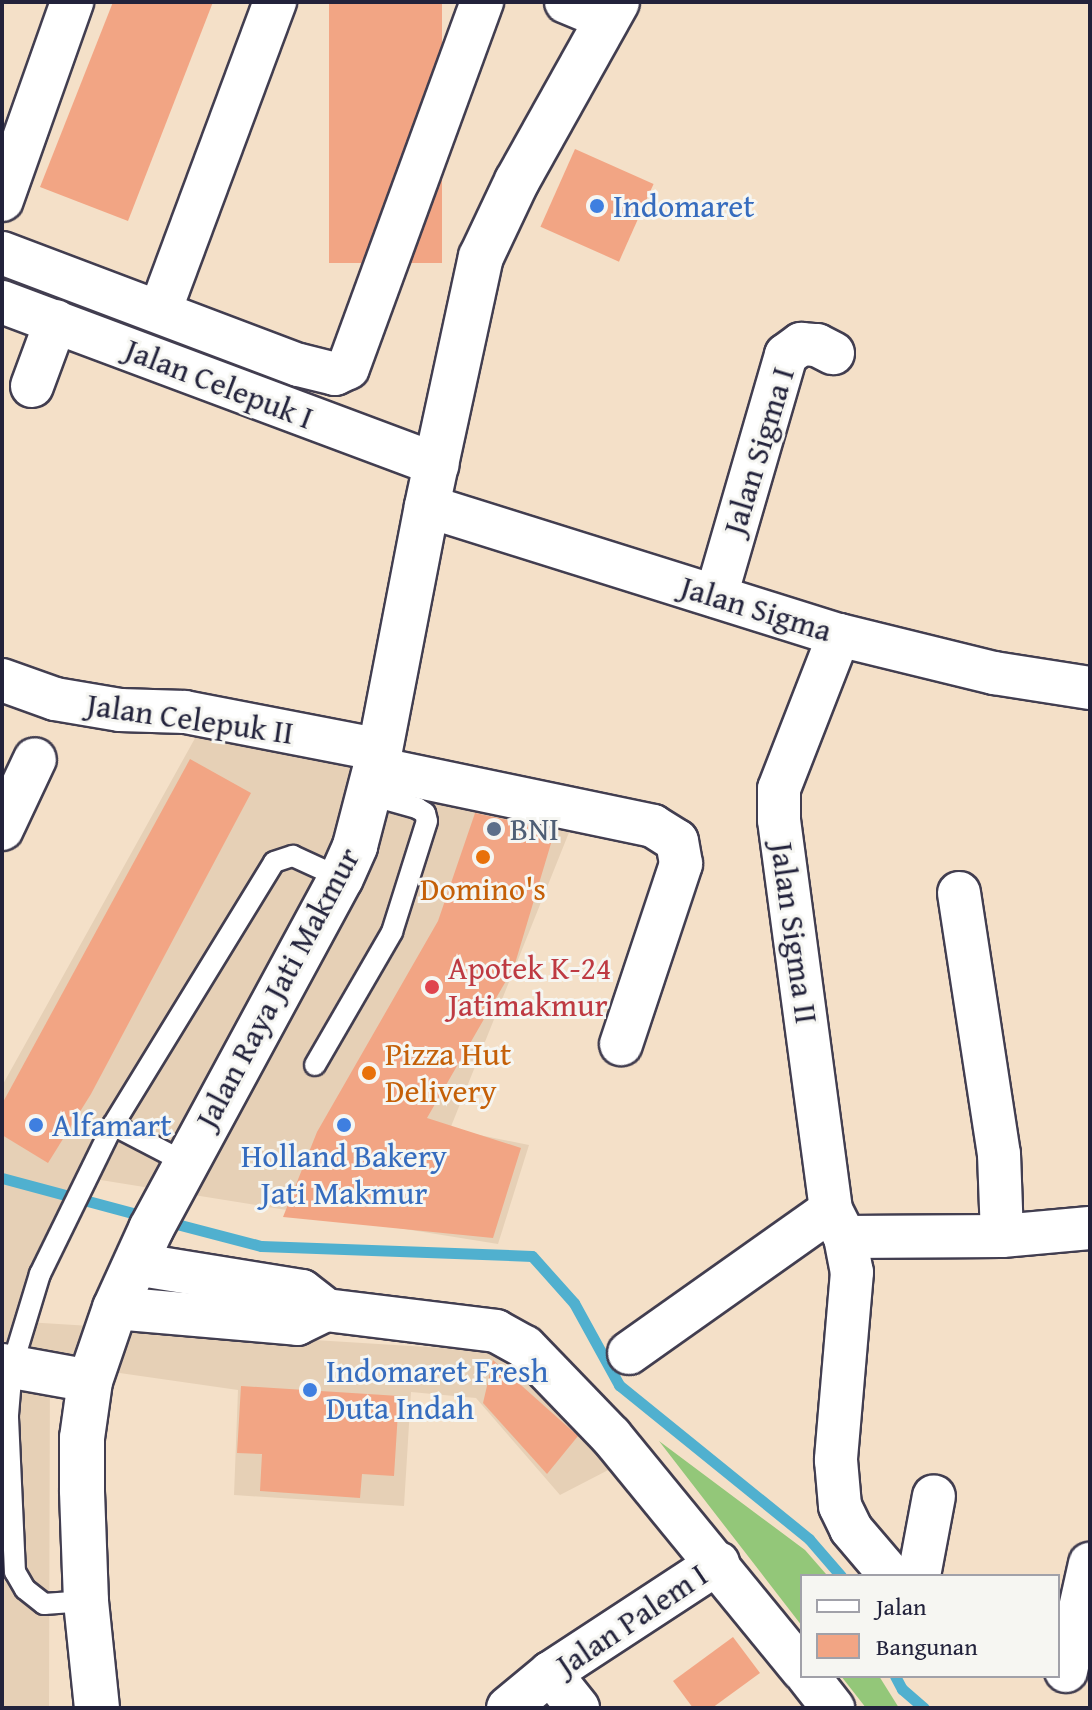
<!DOCTYPE html>
<html>
<head>
<meta charset="utf-8">
<style>
	body { margin:0 }
	#map { position:relative; width:1092px; height:1710px; overflow:hidden; background:#f4e0c8; font-family:"Gentium Book Plus",serif }
	div>[style] { position:absolute }
	.built>* { inset:0; background:#e6d0b6 }
	.green>* { inset:0; background:#93c779 }
	.stream>* { height:11px; margin:-5.5px; padding:0 5.5px; transform-origin:5.5px; border-radius:5.5px; background:#50b0cf }
	.building>* { inset:0; background:#f2a584; transform-origin:0 0 }
	.roads { filter:drop-shadow(2px 0 #423e50) drop-shadow(-2px 0 #423e50) drop-shadow(0 2px #423e50) drop-shadow(0 -2px #423e50) }
	.service>* { height:20px; margin:-10px; padding:0 10px; transform-origin:10px; border-radius:10px; background:#fff }
	.minor>* { height:42px; margin:-21px; padding:0 21px; transform-origin:21px; border-radius:21px; background:#fff }
	.primary>* { height:44px; margin:-22px; padding:0 22px; transform-origin:22px; border-radius:22px; background:#fff }
	.dots>* { width:22px; height:22px; translate:-50% -50%; box-sizing:border-box; border:4px solid #f6f6f2; border-radius:50% }
	span { translate:-50% -50%; white-space:nowrap; text-align:center; line-height:1.15; -webkit-text-stroke:6px #f6f6f2; paint-order:stroke }
	.shop-label { font-size:32px; color:#366cbe }
	.left { translate:0 -50%; text-align:left }
	.street-label { font-size:32px; color:#22223b }
	.service-label { font-size:32px; color:#4e5e75 }
	.food-label { font-size:32px; color:#c56008 }
	.health-label { font-size:32px; color:#be3a42 }
	.frame { position:absolute; inset:0; border:4px solid #22223b; pointer-events:none }
	.legend { position:absolute; left:800px; top:1574px; width:260px; height:104px; box-sizing:border-box; background:#f6f6f2; border:2px solid #a1a1a9; margin:0; padding:10px 14px; list-style:none; font-size:24px; color:#22223b }
	.legend li { display:flex; align-items:center; gap:16px; height:40px }
	.legend b { width:40px; border:2px solid #a1a1a9 }
</style>
</head>
<body>
<div id="map">
	<div class="built">
		<i style="clip-path:polygon(199px 731px,325px 754px,572px 825px,450px 1129px,529px 1145px,498px 1244px,82px 1177px,26px 1322px,491px 1351px,616px 1466px,560px 1495px,476px 1398px,411px 1392px,404px 1506px,234px 1495px,238px 1390px,50px 1363px,49px 1708px,2px 1708px,2px 1086px)"></i>
	</div>
	<div class="green">
		<i style="clip-path:polygon(659px 1441px,805px 1550px,826px 1574px,828px 1576px,802px 1576px,802px 1626px)"></i>
		<i style="clip-path:polygon(841px 1676px,879px 1676px,899px 1708px,866px 1708px)"></i>
	</div>
	<div class="stream">
		<i style="left:2px;top:1178px;width:151px;rotate:15deg"></i>
		<i style="left:165px;top:1221px;width:99px;rotate:14.6deg"></i>
		<i style="left:261px;top:1246px;width:271px;rotate:2.1deg"></i>
		<i style="left:532px;top:1256px;width:63px;rotate:48.2deg"></i>
		<i style="left:574px;top:1303px;width:94px;rotate:61.2deg"></i>
		<i style="left:619px;top:1385px;width:245px;rotate:39deg"></i>
		<i style="left:809px;top:1539px;width:49px;rotate:49.1deg"></i>
		<i style="left:895px;top:1676px;width:15px;rotate:62deg"></i>
		<i style="left:902px;top:1689px;width:29px;rotate:41deg"></i>
	</div>
	<div class="building">
		<i style="clip-path:polygon(113px 2px,213px 2px,128px 221px,40px 187px)"></i>
		<i style="left:329px;top:2px;width:113px;height:261px"></i>
		<i style="left:575px;top:149px;width:86px;height:85px;rotate:24deg"></i>
		<i style="clip-path:polygon(190px 759px,251px 793px,91px 1094px,48px 1163px,2px 1135px,2px 1104px)"></i>
		<i style="clip-path:polygon(475px 813px,555px 830px,514px 967px,427px 1118px,521px 1148px,493px 1238px,283px 1217px,317px 1132px,438px 921px)"></i>
		<i style="clip-path:polygon(493px 1360px,578px 1436px,547px 1474px,483px 1403px)"></i>
		<i style="clip-path:polygon(241px 1386px,399px 1396px,394px 1476px,362px 1474px,360px 1498px,260px 1491px,262px 1454px,237px 1453px)"></i>
		<i style="clip-path:polygon(733px 1637px,760px 1673px,712px 1708px,693px 1708px,673px 1681px)"></i>
	</div>
	<div class="roads">
		<div class="service">
			<i style="left:315px;top:1065px;width:154px;rotate:-59.9deg"></i>
			<i style="left:392px;top:932px;width:116px;rotate:-72.5deg"></i>
			<i style="left:427px;top:821px;width:8px;rotate:-104deg"></i>
			<i style="left:425px;top:813px;width:9px;rotate:-148deg"></i>
			<i style="left:417px;top:808px;width:49px;rotate:-164.5deg"></i>
			<i style="left:113px;top:1125px;width:82px;rotate:27.5deg"></i>
			<i style="left:86px;top:1601px;width:42px;rotate:175.9deg"></i>
			<i style="left:44px;top:1604px;width:24px;rotate:-142deg"></i>
			<i style="left:25px;top:1589px;width:20px;rotate:-120deg"></i>
			<i style="left:15px;top:1572px;width:157px;rotate:-92.6deg"></i>
			<i style="left:8px;top:1415px;width:49px;rotate:-85.3deg"></i>
			<i style="left:12px;top:1366px;width:96px;rotate:-73.1deg"></i>
			<i style="left:40px;top:1274px;width:166px;rotate:-63.9deg"></i>
			<i style="left:113px;top:1125px;width:308px;rotate:-58.5deg"></i>
			<i style="left:274px;top:862px;width:20px;rotate:-18deg"></i>
			<i style="left:293px;top:856px;width:53px;rotate:24.6deg"></i>
		</div>
		<div class="minor">
			<i style="left:566px;top:2px;width:44px;rotate:22.5deg"></i>
			<i style="left:2px;top:200px;width:210px;rotate:-70.5deg"></i>
			<i style="left:2px;top:253px;width:317px;rotate:20.7deg"></i>
			<i style="left:299px;top:365px;width:37px;rotate:14deg"></i>
			<i style="left:335px;top:374px;width:14px;rotate:-25deg"></i>
			<i style="left:348px;top:368px;width:390px;rotate:-69.9deg"></i>
			<i style="left:2px;top:302px;width:465px;rotate:20.5deg"></i>
			<i style="left:160px;top:311px;width:330px;rotate:-69.6deg"></i>
			<i style="left:32px;top:386px;width:69px;rotate:-69.7deg"></i>
			<i style="left:427px;top:506px;width:432px;rotate:17.4deg"></i>
			<i style="left:839px;top:635px;width:160px;rotate:13.8deg"></i>
			<i style="left:994px;top:673px;width:97px;rotate:8.9deg"></i>
			<i style="left:716px;top:596px;width:251px;rotate:-73.8deg"></i>
			<i style="left:786px;top:355px;width:19px;rotate:-36deg"></i>
			<i style="left:801px;top:344px;width:16px;rotate:4deg"></i>
			<i style="left:817px;top:345px;width:18px;rotate:27deg"></i>
			<i style="left:839px;top:635px;width:165px;rotate:111.3deg"></i>
			<i style="left:779px;top:789px;width:31px;rotate:90deg"></i>
			<i style="left:779px;top:820px;width:393px;rotate:82.4deg"></i>
			<i style="left:831px;top:1210px;width:30px;rotate:63deg"></i>
			<i style="left:845px;top:1237px;width:36px;rotate:79deg"></i>
			<i style="left:852px;top:1272px;width:189px;rotate:94.9deg"></i>
			<i style="left:836px;top:1460px;width:46px;rotate:85deg"></i>
			<i style="left:840px;top:1506px;width:25px;rotate:64deg"></i>
			<i style="left:851px;top:1529px;width:62px;rotate:49.6deg"></i>
			<i style="left:2px;top:680px;width:56px;rotate:19.7deg"></i>
			<i style="left:55px;top:699px;width:66px;rotate:9.6deg"></i>
			<i style="left:120px;top:710px;width:65px;rotate:1.8deg"></i>
			<i style="left:185px;top:712px;width:199px;rotate:11deg"></i>
			<i style="left:376px;top:768px;width:283px;rotate:11.8deg"></i>
			<i style="left:653px;top:826px;width:28px;rotate:32deg"></i>
			<i style="left:677px;top:841px;width:23px;rotate:80deg"></i>
			<i style="left:681px;top:864px;width:190px;rotate:108.4deg"></i>
			<i style="left:2px;top:829px;width:77px;rotate:-64.8deg"></i>
			<i style="left:959px;top:893px;width:264px;rotate:81.3deg"></i>
			<i style="left:999px;top:1154px;width:82px;rotate:87.9deg"></i>
			<i style="left:845px;top:1237px;width:157px;rotate:-0.4deg"></i>
			<i style="left:1002px;top:1236px;width:88px;rotate:-5.2deg"></i>
			<i style="left:135px;top:1264px;width:169px;rotate:9.2deg"></i>
			<i style="left:302px;top:1291px;width:31px;rotate:38deg"></i>
			<i style="left:326px;top:1310px;width:171px;rotate:7deg"></i>
			<i style="left:496px;top:1331px;width:33px;rotate:29deg"></i>
			<i style="left:525px;top:1347px;width:124px;rotate:46deg"></i>
			<i style="left:611px;top:1436px;width:301px;rotate:50.7deg"></i>
			<i style="left:115px;top:1308px;width:183px;rotate:5deg"></i>
			<i style="left:297px;top:1324px;width:32px;rotate:-26deg"></i>
			<i style="left:629px;top:1353px;width:247px;rotate:-35.3deg"></i>
			<i style="left:2px;top:1365px;width:89px;rotate:10.3deg"></i>
			<i style="left:919px;top:1576px;width:81px;rotate:-79.4deg"></i>
			<i style="left:1066px;top:1671px;width:110px;rotate:-77.4deg"></i>
			<i style="left:550px;top:1673px;width:45px;rotate:51.3deg"></i>
			<i style="left:808px;top:1676px;width:41px;rotate:52deg"></i>
			<i style="left:508px;top:1708px;width:55px;rotate:-39.8deg"></i>
			<i style="left:550px;top:1673px;width:201px;rotate:-33.2deg"></i>
		</div>
		<div class="primary">
			<i style="left:97px;top:1708px;width:108px;rotate:-95.9deg"></i>
			<i style="left:86px;top:1601px;width:111px;rotate:-92.1deg"></i>
			<i style="left:82px;top:1490px;width:52px;rotate:-90deg"></i>
			<i style="left:82px;top:1438px;width:58px;rotate:-82deg"></i>
			<i style="left:90px;top:1381px;width:77px;rotate:-71.1deg"></i>
			<i style="left:115px;top:1308px;width:87px;rotate:-65.5deg"></i>
			<i style="left:151px;top:1229px;width:399px;rotate:-61.6deg"></i>
			<i style="left:341px;top:878px;width:35px;rotate:-66deg"></i>
			<i style="left:355px;top:846px;width:99px;rotate:-75.4deg"></i>
			<i style="left:380px;top:750px;width:248px;rotate:-79.1deg"></i>
			<i style="left:427px;top:506px;width:255px;rotate:-77.8deg"></i>
			<i style="left:481px;top:257px;width:84px;rotate:-64.7deg"></i>
			<i style="left:517px;top:181px;width:205px;rotate:-60.8deg"></i>
		</div>
	</div>
	<div class="dots">
		<i style="left:597px;top:206px;background:#3f7fe0"></i>
		<i style="left:494px;top:829px;background:#5c6f8a"></i>
		<i style="left:483px;top:857px;background:#e8710a"></i>
		<i style="left:432px;top:987px;background:#e0444e"></i>
		<i style="left:369px;top:1073px;background:#e8710a"></i>
		<i style="left:36px;top:1125px;background:#3f7fe0"></i>
		<i style="left:344px;top:1125px;background:#3f7fe0"></i>
		<i style="left:310px;top:1390px;background:#3f7fe0"></i>
	</div>
	<div class="shop-label">
		<span class="left" style="left:613px;top:206px">Indomaret</span>
		<span class="left" style="left:52px;top:1125px">Alfamart</span>
		<span style="left:344px;top:1175px">Holland Bakery<br>Jati Makmur</span>
		<span class="left" style="left:326px;top:1390px">Indomaret Fresh<br>Duta Indah</span>
	</div>
	<div class="street-label">
		<span style="left:219px;top:384px;rotate:21deg">Jalan Celepuk I</span>
		<span style="left:759px;top:451px;rotate:-73deg">Jalan Sigma I</span>
		<span style="left:756px;top:609px;rotate:17deg">Jalan Sigma</span>
		<span style="left:190px;top:719px;rotate:8deg">Jalan Celepuk II</span>
		<span style="left:794px;top:933px;rotate:82deg">Jalan Sigma II</span>
		<span style="left:278px;top:988px;rotate:-62deg">Jalan Raya Jati Makmur</span>
		<span style="left:632px;top:1620px;rotate:-34deg">Jalan Palem I</span>
	</div>
	<div class="service-label">
		<span class="left" style="left:510px;top:829px">BNI</span>
	</div>
	<div class="food-label">
		<span style="left:483px;top:889px">Domino's</span>
		<span class="left" style="left:385px;top:1073px">Pizza Hut<br>Delivery</span>
	</div>
	<div class="health-label">
		<span class="left" style="left:448px;top:987px">Apotek K-24<br>Jatimakmur</span>
	</div>
	<div class="frame"></div>
	<ul class="legend">
	<li><b style="height:10px;background:#fff"></b>Jalan</li>
	<li><b style="height:22px;background:#f2a584"></b>Bangunan</li>
	</ul>
</div>
</body>
</html>
